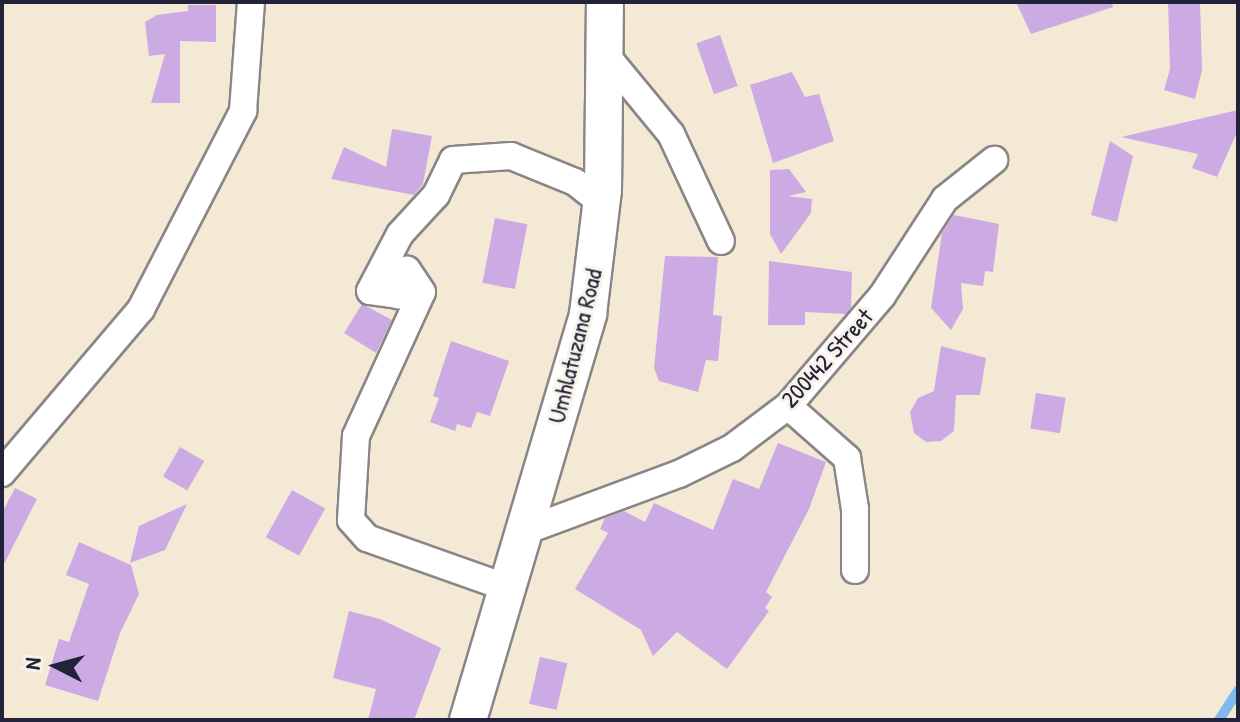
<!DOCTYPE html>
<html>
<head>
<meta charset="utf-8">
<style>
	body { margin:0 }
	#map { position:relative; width:1240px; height:722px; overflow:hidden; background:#f3e9d4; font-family:"Patrick Hand",sans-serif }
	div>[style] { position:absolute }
	.stream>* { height:10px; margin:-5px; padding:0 5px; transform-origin:5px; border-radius:5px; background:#7fb9f0 }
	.building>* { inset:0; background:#ccabe4; transform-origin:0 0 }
	.roads { filter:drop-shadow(2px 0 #8a8688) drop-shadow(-2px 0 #8a8688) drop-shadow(0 2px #8a8688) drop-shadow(0 -2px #8a8688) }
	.street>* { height:26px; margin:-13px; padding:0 13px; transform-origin:13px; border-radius:13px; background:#fff }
	.secondary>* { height:36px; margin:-18px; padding:0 18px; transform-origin:18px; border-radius:18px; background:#fff }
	span { translate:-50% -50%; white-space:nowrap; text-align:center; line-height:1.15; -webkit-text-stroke:6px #f7f3e8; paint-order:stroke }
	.street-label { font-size:24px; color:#22223b }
	.frame { position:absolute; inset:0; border:4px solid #22223b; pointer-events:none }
	.north { position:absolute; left:16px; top:626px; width:80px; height:80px; -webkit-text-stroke:6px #f7f3e8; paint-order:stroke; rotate:276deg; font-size:22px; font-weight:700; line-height:32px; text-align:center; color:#22223b }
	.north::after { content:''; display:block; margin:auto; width:28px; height:36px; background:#22223b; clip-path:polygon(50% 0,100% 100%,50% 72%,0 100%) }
</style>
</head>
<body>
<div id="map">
	<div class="stream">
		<i style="left:1219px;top:720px;width:35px;rotate:-57deg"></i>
	</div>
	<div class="building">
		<i style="clip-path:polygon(1016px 2px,1112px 2px,1113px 7px,1031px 34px)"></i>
		<i style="clip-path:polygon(1168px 2px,1200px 2px,1202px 70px,1195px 99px,1164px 90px,1170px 69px)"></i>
		<i style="clip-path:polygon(188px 5px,216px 5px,216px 42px,180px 41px,180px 103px,151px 103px,165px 54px,149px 56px,145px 22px,157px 15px,188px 11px)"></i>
		<i style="left:720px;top:35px;width:54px;height:25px;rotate:71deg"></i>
		<i style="clip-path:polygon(792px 72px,805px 97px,819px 94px,834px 141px,773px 163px,750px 85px)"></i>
		<i style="clip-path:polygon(1238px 110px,1238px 130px,1217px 177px,1192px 168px,1198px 154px,1121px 137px)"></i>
		<i style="clip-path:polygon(392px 129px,432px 136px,423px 184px,414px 195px,331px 179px,344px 147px,386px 167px)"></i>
		<i style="clip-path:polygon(1110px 141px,1133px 156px,1117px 222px,1091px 215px)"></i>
		<i style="clip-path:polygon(789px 169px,806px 192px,788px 196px,812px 199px,811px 213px,781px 254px,770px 234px,770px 170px)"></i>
		<i style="clip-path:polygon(954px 215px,999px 224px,993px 272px,985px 271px,983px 286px,961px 283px,963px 309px,951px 330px,931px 308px,942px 233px)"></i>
		<i style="left:495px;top:218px;width:33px;height:66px;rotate:11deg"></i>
		<i style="clip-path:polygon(665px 256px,718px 257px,713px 315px,722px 316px,718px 361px,706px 360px,698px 392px,659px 381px,654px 368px)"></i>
		<i style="clip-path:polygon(769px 261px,852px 272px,851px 308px,846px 314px,805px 312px,805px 325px,768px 325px)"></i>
		<i style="clip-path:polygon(362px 304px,392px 320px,376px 353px,344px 333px)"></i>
		<i style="clip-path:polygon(451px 341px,509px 361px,490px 416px,477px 412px,471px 428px,457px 424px,455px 431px,430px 422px,439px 398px,433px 396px)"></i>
		<i style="clip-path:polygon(941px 346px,986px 358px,980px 395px,956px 395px,954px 431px,941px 441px,926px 442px,914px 433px,910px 412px,918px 398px,934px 391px)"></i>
		<i style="left:1036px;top:393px;width:30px;height:36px;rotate:9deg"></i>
		<i style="clip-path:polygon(778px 443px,826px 462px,809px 509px,766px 592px,772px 597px,765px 608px,769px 611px,727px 669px,677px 632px,653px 656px,641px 630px,575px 589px,608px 533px,600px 529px,605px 518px,624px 511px,645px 522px,654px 503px,713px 530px,733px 479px,759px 489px)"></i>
		<i style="left:180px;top:447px;width:28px;height:34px;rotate:30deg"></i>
		<i style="clip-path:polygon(15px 488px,37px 499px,2px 568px,2px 513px)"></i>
		<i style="left:292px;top:490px;width:38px;height:54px;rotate:29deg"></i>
		<i style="clip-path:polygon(187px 504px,165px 550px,130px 563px,139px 526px)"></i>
		<i style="clip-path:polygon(79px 542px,131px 565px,139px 594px,120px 633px,98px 701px,45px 685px,59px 639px,69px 642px,89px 584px,66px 575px)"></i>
		<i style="clip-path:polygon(349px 611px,380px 619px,441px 648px,414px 720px,368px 720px,376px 689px,333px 678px)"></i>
		<i style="left:540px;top:657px;width:28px;height:48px;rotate:13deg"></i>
	</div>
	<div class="roads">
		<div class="street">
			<i style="left:605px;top:54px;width:104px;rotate:50.5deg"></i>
			<i style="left:671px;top:134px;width:118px;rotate:65deg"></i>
			<i style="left:788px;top:406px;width:79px;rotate:41.4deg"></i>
			<i style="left:847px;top:458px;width:52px;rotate:81.1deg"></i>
			<i style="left:855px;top:509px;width:61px;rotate:90deg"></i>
			<i style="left:2px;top:473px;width:215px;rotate:-49.7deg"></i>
			<i style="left:141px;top:309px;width:223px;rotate:-62.7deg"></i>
			<i style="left:243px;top:111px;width:109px;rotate:-85.8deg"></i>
			<i style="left:522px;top:532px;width:167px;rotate:-20.3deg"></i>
			<i style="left:679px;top:474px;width:59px;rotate:-26.1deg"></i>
			<i style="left:732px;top:448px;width:70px;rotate:-36.9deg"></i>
			<i style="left:788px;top:406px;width:145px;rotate:-49.5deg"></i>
			<i style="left:882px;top:296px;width:116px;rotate:-57deg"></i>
			<i style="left:945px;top:199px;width:63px;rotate:-38.5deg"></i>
			<i style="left:505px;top:587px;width:146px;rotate:-160.5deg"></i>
			<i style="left:367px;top:538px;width:24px;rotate:-132deg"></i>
			<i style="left:351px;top:520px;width:84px;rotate:-86.6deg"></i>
			<i style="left:356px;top:436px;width:158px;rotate:-65.4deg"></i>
			<i style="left:422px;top:292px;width:27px;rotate:-124deg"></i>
			<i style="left:407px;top:270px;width:27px;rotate:110deg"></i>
			<i style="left:398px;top:295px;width:28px;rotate:-172deg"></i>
			<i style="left:370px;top:291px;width:64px;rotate:-62.2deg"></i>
			<i style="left:400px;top:234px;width:53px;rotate:-47.3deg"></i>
			<i style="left:436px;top:195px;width:39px;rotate:-64deg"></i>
			<i style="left:453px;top:160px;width:58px;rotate:-3.9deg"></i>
			<i style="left:511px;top:156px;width:69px;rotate:22.1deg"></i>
			<i style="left:575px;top:182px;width:34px;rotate:38deg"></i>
		</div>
		<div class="secondary">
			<i style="left:468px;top:720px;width:423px;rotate:-73.5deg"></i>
			<i style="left:588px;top:314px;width:125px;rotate:-83.1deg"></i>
			<i style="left:603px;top:190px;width:188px;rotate:-89.4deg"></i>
		</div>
	</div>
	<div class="street-label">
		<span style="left:575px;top:346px;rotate:-76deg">Umhlatuzana Road</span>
		<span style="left:827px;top:358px;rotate:-48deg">200442 Street</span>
	</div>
	<div class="frame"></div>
	<div class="north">N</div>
</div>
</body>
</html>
